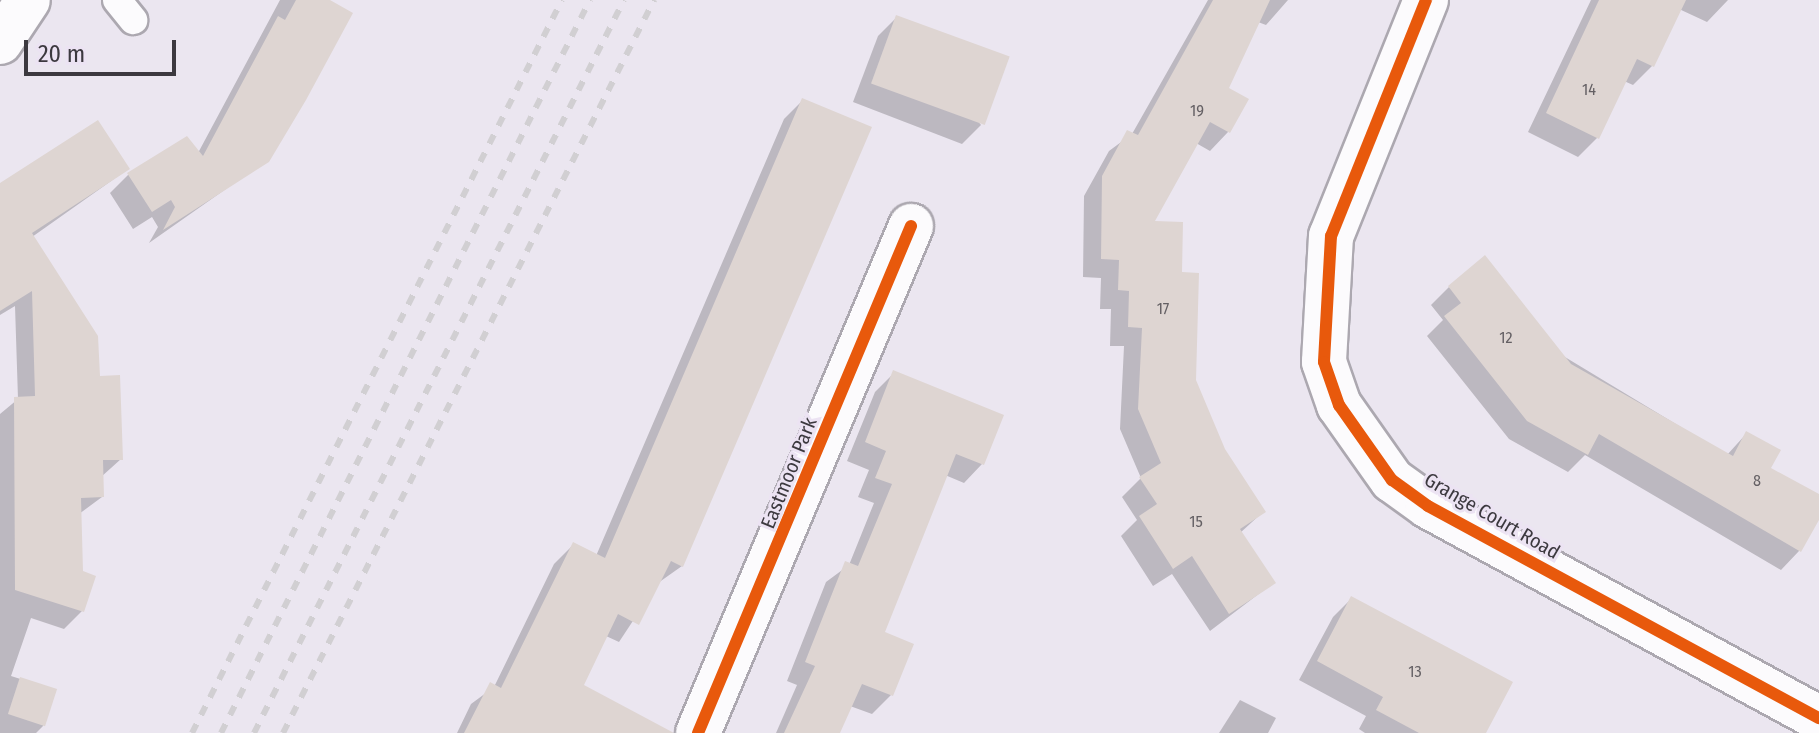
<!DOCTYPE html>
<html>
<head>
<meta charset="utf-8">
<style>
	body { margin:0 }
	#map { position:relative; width:1819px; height:733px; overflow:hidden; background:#ebe6f0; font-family:"Fira Sans Condensed",sans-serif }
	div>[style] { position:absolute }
	.shadow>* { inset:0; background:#0003 }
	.building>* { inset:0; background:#ded5d2; transform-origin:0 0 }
	.roads { filter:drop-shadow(2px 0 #aca8b0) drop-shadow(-2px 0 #aca8b0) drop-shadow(0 2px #aca8b0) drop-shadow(0 -2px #aca8b0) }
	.lane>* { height:28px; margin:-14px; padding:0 14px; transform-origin:14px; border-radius:14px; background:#fcfbfd }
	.street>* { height:44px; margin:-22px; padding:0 22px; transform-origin:22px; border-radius:22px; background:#fcfbfd }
	.rail>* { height:6px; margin-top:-3px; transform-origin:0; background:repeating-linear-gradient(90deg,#d1cfd2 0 10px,transparent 0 20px) }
	.cycleway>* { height:12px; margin:-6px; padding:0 6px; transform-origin:6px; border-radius:6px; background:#e8590c }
	span { translate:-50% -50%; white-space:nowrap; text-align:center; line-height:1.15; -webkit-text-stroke:6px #ece3f3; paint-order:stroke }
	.number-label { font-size:16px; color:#646064 }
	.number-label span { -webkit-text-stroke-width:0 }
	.street-label { font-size:20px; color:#3c393f }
	.scale { position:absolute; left:24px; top:40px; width:152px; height:36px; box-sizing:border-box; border:4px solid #3c393f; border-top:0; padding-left:10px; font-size:24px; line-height:28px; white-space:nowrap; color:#3c393f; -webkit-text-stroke:6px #ece3f3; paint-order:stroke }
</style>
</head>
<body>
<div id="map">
	<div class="shadow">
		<i style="clip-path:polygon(280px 0,325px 0,267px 160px,149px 243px,158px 227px,152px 217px,133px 229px,110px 193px,128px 175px,198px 153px)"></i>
		<i style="clip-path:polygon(1208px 0,1288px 0,1266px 25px,1258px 22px,1226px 89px,1228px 132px,1210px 151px,1196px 143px,1152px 223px,1180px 274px,1194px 381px,1223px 450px,1263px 512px,1240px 533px,1273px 583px,1210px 631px,1172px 574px,1153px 586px,1121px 536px,1137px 520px,1122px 497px,1141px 478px,1120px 429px,1124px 346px,1110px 346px,1111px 309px,1100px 309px,1101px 278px,1083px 277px,1084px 196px,1109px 151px,1132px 134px)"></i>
		<i style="clip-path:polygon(1591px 0,1728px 0,1707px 22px,1679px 9px,1652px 66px,1633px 85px,1624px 81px,1597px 138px,1578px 157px,1528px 132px)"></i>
		<i style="clip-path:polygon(897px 17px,981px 125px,962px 144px,853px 102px,878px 36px)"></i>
		<i style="clip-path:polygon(803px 100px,682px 566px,658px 583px,619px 642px,606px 636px,581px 686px,616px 733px,457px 733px,471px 704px,494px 687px,554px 564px,573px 545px,596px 556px,784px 119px)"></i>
		<i style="clip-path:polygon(128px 169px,32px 237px,98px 378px,121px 459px,101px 477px,102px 497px,79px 514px,82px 611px,64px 629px,31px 618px,11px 676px,55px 690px,43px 726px,36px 733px,0 733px,0 414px,18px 399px,15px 306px,0 315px,0 187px)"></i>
		<i style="clip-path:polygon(1449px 287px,1727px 455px,1746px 434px,1768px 468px,1819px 496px,1819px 515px,1799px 551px,1781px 570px,1585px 455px,1568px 472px,1509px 439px,1427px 336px,1443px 320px,1431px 305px)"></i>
		<i style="clip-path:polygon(894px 373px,982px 464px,964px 483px,945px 475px,883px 634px,891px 695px,872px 714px,850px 706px,838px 733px,776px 733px,797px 685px,787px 681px,826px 582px,849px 565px,874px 503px,858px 497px,869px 470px,847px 461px,875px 392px)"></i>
		<i style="clip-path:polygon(1352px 598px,1484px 733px,1365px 733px,1359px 729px,1366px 716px,1299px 680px,1333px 617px)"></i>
		<i style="clip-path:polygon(1240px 700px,1276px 718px,1268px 733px,1219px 733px)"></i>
	</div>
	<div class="building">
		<i style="clip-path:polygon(296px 0,330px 0,353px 13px,306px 100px,269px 162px,163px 230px,175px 207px,171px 200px,152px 212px,127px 173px,187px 136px,203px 156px,278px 16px,285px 20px)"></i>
		<i style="clip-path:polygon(1213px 0,1270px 0,1229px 88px,1249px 99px,1230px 133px,1210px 122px,1155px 221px,1183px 222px,1182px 272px,1199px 273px,1196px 380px,1225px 449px,1266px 512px,1240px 529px,1276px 583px,1229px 614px,1192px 556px,1173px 569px,1139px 516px,1157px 504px,1139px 477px,1161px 463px,1138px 409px,1142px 328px,1128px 327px,1129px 291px,1118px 290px,1119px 260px,1101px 259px,1102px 176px,1127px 130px,1138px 135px)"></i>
		<i style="clip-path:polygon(1599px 0,1686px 0,1654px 67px,1637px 59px,1599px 139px,1546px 113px)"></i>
		<i style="left:896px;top:15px;width:121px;height:73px;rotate:20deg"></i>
		<i style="clip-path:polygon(802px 98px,872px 127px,683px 567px,671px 561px,639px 625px,618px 614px,584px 685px,674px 733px,464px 733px,490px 682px,501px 688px,573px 542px,605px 558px)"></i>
		<i style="clip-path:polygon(98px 120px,130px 169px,32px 233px,98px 336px,100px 376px,120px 375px,123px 460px,103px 460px,104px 497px,81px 498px,83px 571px,96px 576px,84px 612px,15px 590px,14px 397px,35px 396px,32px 291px,0 311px,0 183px)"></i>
		<i style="clip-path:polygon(1485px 255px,1571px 364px,1733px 456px,1746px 431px,1781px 450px,1771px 468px,1819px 494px,1819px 520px,1801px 552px,1599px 434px,1588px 455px,1527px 421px,1444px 316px,1461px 303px,1448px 286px)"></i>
		<i style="clip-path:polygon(893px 370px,1004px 415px,984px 465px,956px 454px,919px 547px,885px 632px,914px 644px,893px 696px,862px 684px,840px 733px,784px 733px,815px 666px,805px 662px,845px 561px,858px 566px,892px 484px,875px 478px,886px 451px,865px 442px)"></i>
		<i style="clip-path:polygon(1351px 596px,1513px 682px,1486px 733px,1419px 733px,1376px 710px,1383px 697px,1317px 661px)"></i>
		<i style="left:20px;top:677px;width:39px;height:39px;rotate:18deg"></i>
	</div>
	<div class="roads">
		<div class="lane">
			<i style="left:117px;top:0;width:26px;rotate:51deg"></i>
		</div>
		<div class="street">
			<i style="left:1426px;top:0;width:254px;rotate:111.9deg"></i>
			<i style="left:1331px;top:236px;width:126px;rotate:93.2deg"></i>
			<i style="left:1324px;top:362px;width:46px;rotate:70.8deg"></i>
			<i style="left:1339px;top:405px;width:92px;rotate:54.8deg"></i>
			<i style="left:1392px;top:480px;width:44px;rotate:35.8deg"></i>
			<i style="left:1428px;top:506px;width:445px;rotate:28.5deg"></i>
			<i style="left:0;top:42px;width:50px;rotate:-56.3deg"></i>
			<i style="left:698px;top:733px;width:550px;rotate:-67.21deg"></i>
		</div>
	</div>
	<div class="rail">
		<i style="left:192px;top:733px;width:821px;rotate:-63.22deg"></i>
		<i style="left:221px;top:733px;width:821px;rotate:-63.28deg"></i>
		<i style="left:254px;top:733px;width:821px;rotate:-63.22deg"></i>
		<i style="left:283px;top:733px;width:822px;rotate:-63.15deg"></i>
	</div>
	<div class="cycleway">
		<i style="left:1426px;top:0;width:254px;rotate:111.9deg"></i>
		<i style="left:1331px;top:236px;width:126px;rotate:93.2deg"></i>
		<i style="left:1324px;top:362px;width:46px;rotate:70.8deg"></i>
		<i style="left:1339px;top:405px;width:92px;rotate:54.8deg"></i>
		<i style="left:1392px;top:480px;width:44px;rotate:35.8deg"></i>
		<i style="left:1428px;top:506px;width:445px;rotate:28.5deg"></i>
		<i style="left:698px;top:733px;width:550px;rotate:-67.21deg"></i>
	</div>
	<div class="number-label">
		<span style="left:1589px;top:90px">14</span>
		<span style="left:1197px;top:111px">19</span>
		<span style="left:1163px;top:309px">17</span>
		<span style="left:1506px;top:338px">12</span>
		<span style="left:1757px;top:481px">8</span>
		<span style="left:1196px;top:522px">15</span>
		<span style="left:1415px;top:672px">13</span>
	</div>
	<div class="street-label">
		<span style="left:789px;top:473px;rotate:-68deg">Eastmoor Park</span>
		<span style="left:1492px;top:516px;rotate:30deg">Grange Court Road</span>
	</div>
	<div class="scale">20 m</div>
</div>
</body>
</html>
